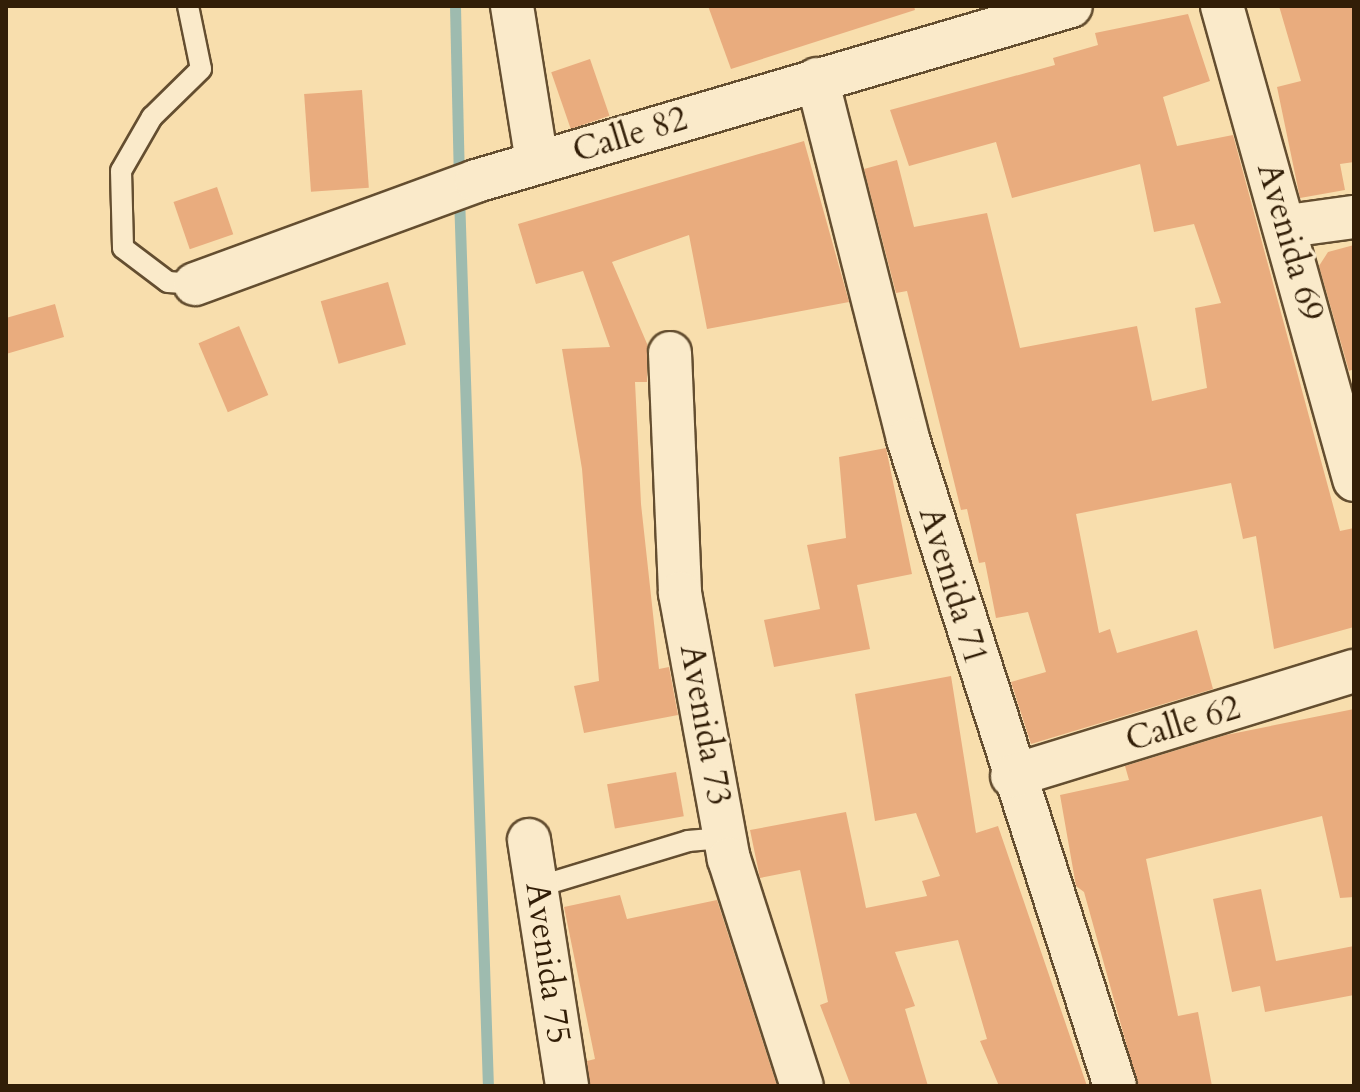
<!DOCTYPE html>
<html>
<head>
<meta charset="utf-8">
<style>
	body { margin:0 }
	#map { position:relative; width:1360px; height:1092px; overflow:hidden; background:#f8dead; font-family:Cardo,serif }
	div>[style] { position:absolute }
	.stream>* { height:11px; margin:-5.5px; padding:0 5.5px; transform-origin:5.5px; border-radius:5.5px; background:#9ebbaf }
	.building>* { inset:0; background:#e9ac7e; transform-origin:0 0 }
	.roads { filter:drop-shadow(2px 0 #644e30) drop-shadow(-2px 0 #644e30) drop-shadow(0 2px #644e30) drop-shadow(0 -2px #644e30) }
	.lane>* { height:20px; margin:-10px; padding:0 10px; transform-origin:10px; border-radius:10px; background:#faeaca }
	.street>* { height:42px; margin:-21px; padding:0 21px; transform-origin:21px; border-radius:21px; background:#faeaca }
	span { translate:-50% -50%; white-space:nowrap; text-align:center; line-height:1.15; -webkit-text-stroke:7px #faeaca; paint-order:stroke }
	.street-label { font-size:34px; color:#321e07 }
	.frame { position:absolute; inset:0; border:8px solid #321e07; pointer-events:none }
</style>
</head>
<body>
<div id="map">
	<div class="stream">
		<i style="left:455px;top:6px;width:171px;rotate:88.7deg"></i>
		<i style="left:459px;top:195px;width:891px;rotate:88.14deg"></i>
	</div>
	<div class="building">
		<i style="clip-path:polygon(708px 6px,914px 6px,915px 10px,731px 69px)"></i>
		<i style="clip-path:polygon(1279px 6px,1354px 6px,1354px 162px,1340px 164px,1345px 190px,1300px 198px,1277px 87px,1301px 81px)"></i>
		<i style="clip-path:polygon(1188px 14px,1210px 81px,1163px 97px,1177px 146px,1233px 135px,1340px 531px,1354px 528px,1354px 627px,1274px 649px,1256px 536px,1243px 539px,1231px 483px,1076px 514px,1099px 633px,1110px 629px,1117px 653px,1197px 630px,1213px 689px,1031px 744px,1011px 682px,1046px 672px,1028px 612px,996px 618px,985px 562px,979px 563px,967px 509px,961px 510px,907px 291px,896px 293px,864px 169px,897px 160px,914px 227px,987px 213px,1020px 348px,1137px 326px,1152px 401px,1207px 388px,1195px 308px,1221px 303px,1194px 224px,1154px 232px,1140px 164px,1012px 198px,996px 142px,909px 166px,890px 110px,1055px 65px,1053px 58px,1098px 45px,1095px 33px)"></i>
		<i style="left:590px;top:59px;width:60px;height:41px;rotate:71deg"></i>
		<i style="left:362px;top:90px;width:98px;height:58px;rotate:86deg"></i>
		<i style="clip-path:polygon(804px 141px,849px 302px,707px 329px,689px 235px,612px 262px,648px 346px,647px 382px,635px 382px,641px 504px,659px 669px,669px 667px,678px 715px,584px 733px,574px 686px,599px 681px,582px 469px,562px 349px,610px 347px,583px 271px,536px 284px,518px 224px)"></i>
		<i style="left:217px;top:187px;width:50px;height:46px;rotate:71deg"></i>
		<i style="clip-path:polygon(1354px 245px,1354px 369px,1349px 371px,1319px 266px,1328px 252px)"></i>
		<i style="left:388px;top:282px;width:65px;height:70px;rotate:74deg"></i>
		<i style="clip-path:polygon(55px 304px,64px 337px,6px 354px,6px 318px)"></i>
		<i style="left:239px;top:326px;width:75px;height:44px;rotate:67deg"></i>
		<i style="clip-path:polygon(886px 448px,912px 574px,857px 585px,870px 649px,774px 667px,764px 620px,820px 609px,807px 545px,846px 538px,839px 457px)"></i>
		<i style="clip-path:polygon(951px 676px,976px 833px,998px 826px,1087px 1086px,999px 1086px,980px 1041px,987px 1039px,958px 940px,895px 952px,915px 1006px,905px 1009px,928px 1086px,851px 1086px,820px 1005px,828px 1002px,800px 870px,760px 878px,750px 830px,846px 812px,866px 908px,927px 896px,922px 881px,940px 876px,916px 813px,875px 821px,855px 694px)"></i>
		<i style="clip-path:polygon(1354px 709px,1354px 897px,1340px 898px,1322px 816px,1146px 859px,1178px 1016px,1198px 1012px,1212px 1086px,1138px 1086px,1084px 892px,1076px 886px,1060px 795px,1129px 780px,1125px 766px,1226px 735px)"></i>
		<i style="left:676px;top:772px;width:45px;height:70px;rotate:80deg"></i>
		<i style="clip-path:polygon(1261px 889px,1276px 961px,1354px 946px,1354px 995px,1265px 1012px,1260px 986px,1232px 992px,1213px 899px)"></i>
		<i style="clip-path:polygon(620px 895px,627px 919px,717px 900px,777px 1086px,590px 1086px,587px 1061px,595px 1059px,564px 907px)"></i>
	</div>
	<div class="roads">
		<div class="lane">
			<i style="left:188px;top:6px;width:64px;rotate:78.3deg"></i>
			<i style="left:201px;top:69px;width:69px;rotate:135.6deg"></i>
			<i style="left:152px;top:117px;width:62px;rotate:119.9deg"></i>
			<i style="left:121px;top:171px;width:77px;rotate:88.5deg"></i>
			<i style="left:123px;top:248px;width:56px;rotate:37.1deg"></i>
			<i style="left:168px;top:282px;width:27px;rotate:4deg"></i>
			<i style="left:537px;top:887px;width:158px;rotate:-16.9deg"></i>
			<i style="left:688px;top:841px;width:38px;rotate:-5deg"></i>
		</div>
		<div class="street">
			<i style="left:512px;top:6px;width:158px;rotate:80.9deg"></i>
			<i style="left:1222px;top:6px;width:492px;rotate:74.4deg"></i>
			<i style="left:817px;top:79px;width:371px;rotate:75.8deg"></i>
			<i style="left:908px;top:439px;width:679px;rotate:72.26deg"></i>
			<i style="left:1288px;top:226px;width:67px;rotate:-7.8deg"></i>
			<i style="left:195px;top:284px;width:299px;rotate:-20.1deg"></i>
			<i style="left:476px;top:181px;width:620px;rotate:-16.39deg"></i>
			<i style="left:670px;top:353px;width:240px;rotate:87.6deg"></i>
			<i style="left:680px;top:593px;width:270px;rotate:79.6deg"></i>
			<i style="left:729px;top:859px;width:238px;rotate:72.2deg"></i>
			<i style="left:1012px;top:776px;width:358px;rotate:-17.1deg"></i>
			<i style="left:529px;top:840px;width:249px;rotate:81.2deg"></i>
		</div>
	</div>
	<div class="street-label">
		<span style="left:630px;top:135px;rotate:-17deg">Calle 82</span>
		<span style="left:1290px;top:242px;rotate:74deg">Avenida 69</span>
		<span style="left:953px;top:586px;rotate:73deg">Avenida 71</span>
		<span style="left:1183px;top:724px;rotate:-17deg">Calle 62</span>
		<span style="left:705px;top:725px;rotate:80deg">Avenida 73</span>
		<span style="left:548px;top:963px;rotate:82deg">Avenida 75</span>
	</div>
	<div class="frame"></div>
</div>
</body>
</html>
